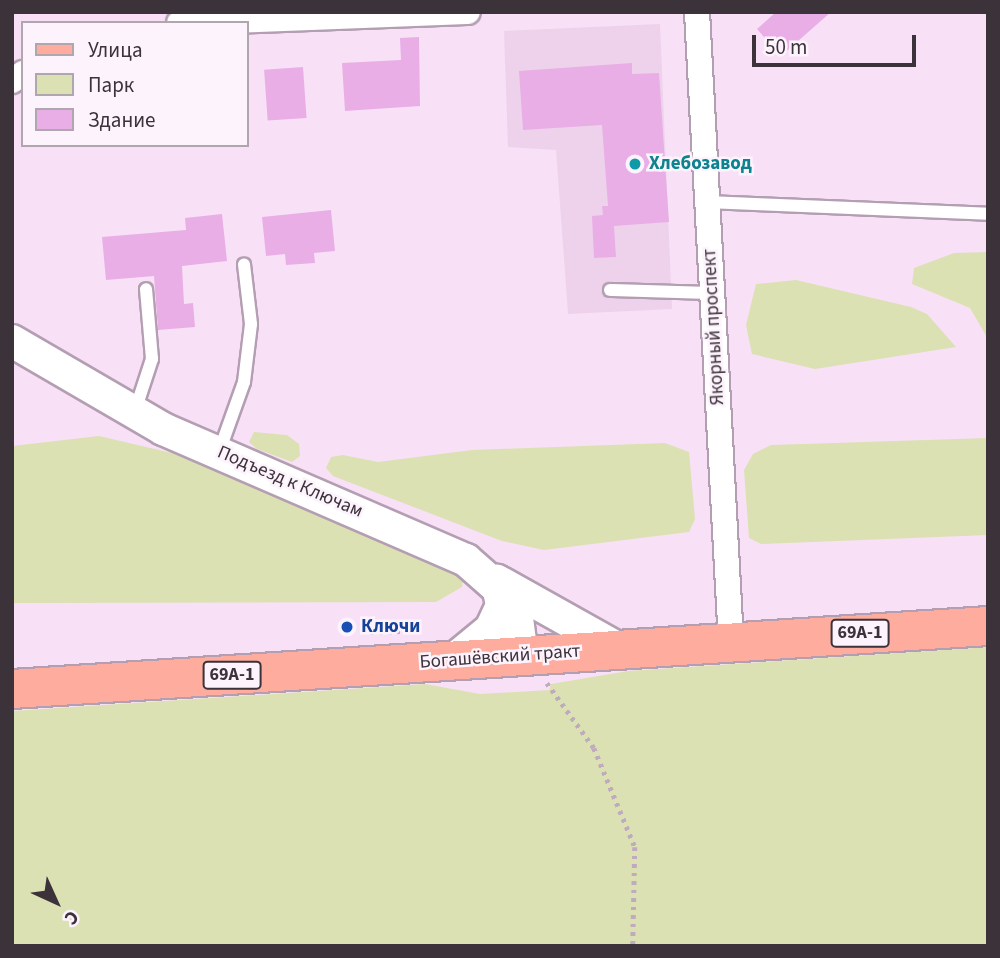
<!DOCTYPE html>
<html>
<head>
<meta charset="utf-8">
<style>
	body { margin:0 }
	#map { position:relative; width:1000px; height:958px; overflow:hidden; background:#f8e1f7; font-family:"Source Sans 3",sans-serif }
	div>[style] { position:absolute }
	.built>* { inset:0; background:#eed2ec }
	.green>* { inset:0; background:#dbe1b3 }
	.building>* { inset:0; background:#e9aee6; transform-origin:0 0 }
	.path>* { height:4.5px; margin-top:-2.25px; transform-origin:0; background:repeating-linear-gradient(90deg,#beabbd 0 3.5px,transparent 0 8.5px) }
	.roads { filter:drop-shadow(2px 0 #b49eb2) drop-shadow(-2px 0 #b49eb2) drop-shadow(0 2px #b49eb2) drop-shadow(0 -2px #b49eb2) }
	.service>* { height:12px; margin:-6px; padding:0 6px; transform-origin:6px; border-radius:6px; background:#fff }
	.minor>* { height:24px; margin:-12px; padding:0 12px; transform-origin:12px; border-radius:12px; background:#fff }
	.tertiary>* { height:32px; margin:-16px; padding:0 16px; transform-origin:16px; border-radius:16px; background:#fff }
	.primary>* { height:38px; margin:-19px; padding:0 19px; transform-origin:19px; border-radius:19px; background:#fdac9d }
	.dots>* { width:19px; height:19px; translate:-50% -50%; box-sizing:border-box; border:4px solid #fdf3fc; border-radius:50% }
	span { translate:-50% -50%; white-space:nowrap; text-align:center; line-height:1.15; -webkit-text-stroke:5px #fdf3fc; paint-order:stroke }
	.shield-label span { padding:2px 5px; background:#fdf3fc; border:2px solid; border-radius:5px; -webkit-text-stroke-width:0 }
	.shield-label { font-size:18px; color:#3b323a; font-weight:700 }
	.culture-label { font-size:19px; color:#0d838f; font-weight:700 }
	.left { translate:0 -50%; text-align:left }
	.street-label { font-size:19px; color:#3b323a }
	.transit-label { font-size:19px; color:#164399; font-weight:700 }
	.frame { position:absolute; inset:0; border:14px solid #3b323a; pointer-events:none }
	.legend { position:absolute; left:21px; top:21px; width:228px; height:126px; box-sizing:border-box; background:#fdf3fc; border:2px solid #afa6ae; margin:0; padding:9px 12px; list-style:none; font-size:21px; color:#3b323a }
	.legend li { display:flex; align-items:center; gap:14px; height:35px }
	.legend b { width:35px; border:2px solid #afa6ae }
	.north { position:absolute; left:21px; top:867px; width:70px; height:70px; -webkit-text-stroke:5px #fdf3fc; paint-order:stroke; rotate:135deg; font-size:19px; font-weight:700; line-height:28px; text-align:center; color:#3b323a }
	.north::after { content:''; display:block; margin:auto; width:24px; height:32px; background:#3b323a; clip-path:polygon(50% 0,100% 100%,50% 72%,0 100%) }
	.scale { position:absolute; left:752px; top:35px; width:164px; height:32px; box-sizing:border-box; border:4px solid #3b323a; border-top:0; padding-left:9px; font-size:21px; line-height:24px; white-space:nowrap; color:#3b323a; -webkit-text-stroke:5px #fdf3fc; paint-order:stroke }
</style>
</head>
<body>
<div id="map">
	<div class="built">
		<i style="clip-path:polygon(660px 24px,672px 309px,568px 314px,556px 150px,508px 147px,504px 31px)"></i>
	</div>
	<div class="green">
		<i style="clip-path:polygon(988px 252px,988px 339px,970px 308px,912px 284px,914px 268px,954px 253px)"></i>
		<i style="clip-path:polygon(796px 280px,911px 307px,927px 314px,956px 347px,815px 369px,752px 354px,746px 325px,756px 284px)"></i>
		<i style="clip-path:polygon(254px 432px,287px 435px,299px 444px,300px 456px,292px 462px,257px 449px,249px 442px)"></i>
		<i style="clip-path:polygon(99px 436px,176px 454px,284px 497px,464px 574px,462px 587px,436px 602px,12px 603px,12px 446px)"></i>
		<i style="clip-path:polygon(988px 438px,988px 535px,761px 544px,749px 538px,744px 470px,753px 454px,771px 445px)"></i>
		<i style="clip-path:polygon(665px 443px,689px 452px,695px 519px,689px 532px,544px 550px,502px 541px,333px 476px,326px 468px,331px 457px,343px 455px,378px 462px,472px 450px)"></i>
		<i style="clip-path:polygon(988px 647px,988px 946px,12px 946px,12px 711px,425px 684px,480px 694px,549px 690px,551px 684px,628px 671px)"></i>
	</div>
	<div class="building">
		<i style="clip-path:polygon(776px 12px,831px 12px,781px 56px,757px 29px)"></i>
		<i style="clip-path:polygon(419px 37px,420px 106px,345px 111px,342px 63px,401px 60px,400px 38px)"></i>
		<i style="clip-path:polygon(632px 63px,632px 74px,659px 73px,669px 222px,614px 226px,616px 257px,594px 258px,592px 216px,603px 215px,602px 206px,608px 206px,602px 125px,523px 130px,519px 71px)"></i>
		<i style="left:303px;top:67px;width:51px;height:39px;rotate:86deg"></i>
		<i style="clip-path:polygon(331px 210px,335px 251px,314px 253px,315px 263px,286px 265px,285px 254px,266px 256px,262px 217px)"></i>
		<i style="clip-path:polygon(222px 214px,227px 261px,182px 266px,184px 304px,193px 303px,195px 327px,158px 330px,154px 276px,106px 280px,102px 237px,186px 230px,185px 218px)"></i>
	</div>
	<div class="path">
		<i style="left:371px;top:632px;width:37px;rotate:-2deg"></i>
		<i style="left:547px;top:683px;width:80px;rotate:54.1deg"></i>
		<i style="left:594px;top:748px;width:107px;rotate:67.5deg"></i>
		<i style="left:635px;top:847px;width:99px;rotate:91.2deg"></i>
	</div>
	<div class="roads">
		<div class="service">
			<i style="left:707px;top:202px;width:281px;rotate:2.4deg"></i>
			<i style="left:610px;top:290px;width:102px;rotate:1.7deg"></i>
			<i style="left:135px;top:411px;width:55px;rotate:-71.9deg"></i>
			<i style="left:152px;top:359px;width:70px;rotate:-94.9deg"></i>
			<i style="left:219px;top:452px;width:74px;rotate:-70.3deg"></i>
			<i style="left:244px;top:382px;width:58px;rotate:-83.1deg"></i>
			<i style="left:251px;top:324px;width:60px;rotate:-96.7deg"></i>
		</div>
		<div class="minor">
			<i style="left:697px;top:12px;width:630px;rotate:86.91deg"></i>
			<i style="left:179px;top:23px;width:289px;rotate:-2.2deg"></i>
			<i style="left:12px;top:81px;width:14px;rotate:-36deg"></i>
		</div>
		<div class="tertiary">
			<i style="left:12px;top:341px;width:175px;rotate:30.2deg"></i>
			<i style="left:163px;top:429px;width:330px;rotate:23.4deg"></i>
			<i style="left:466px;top:560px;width:65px;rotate:41.3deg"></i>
			<i style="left:515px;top:603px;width:53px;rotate:82.5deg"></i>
			<i style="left:501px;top:583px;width:135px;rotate:29.2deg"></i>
			<i style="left:452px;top:661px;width:50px;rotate:-39.4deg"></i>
			<i style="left:491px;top:629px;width:26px;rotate:-65deg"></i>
			<i style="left:502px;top:605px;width:25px;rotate:-102deg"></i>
		</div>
		<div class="primary">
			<i style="left:12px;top:689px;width:978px;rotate:-3.69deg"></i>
		</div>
	</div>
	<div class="dots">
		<i style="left:635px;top:164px;background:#0f9aa8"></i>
		<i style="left:347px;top:627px;background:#1a4fb4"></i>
	</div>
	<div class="shield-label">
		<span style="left:860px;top:633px">69А-1</span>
		<span style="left:232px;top:675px">69А-1</span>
	</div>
	<div class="culture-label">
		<span class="left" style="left:649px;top:164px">Хлебозавод</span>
	</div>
	<div class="street-label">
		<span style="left:714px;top:327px;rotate:-93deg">Якорный проспект</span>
		<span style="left:290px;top:482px;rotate:23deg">Подъезд к Ключам</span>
		<span style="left:500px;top:657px;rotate:-4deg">Богашёвский тракт</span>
	</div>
	<div class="transit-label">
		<span class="left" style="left:361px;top:627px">Ключи</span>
	</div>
	<div class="frame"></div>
	<ul class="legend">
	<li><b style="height:9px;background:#fdac9d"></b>Улица</li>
	<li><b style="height:19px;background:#dbe1b3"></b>Парк</li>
	<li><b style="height:19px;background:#e9aee6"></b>Здание</li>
	</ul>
	<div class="north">С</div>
	<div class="scale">50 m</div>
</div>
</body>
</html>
